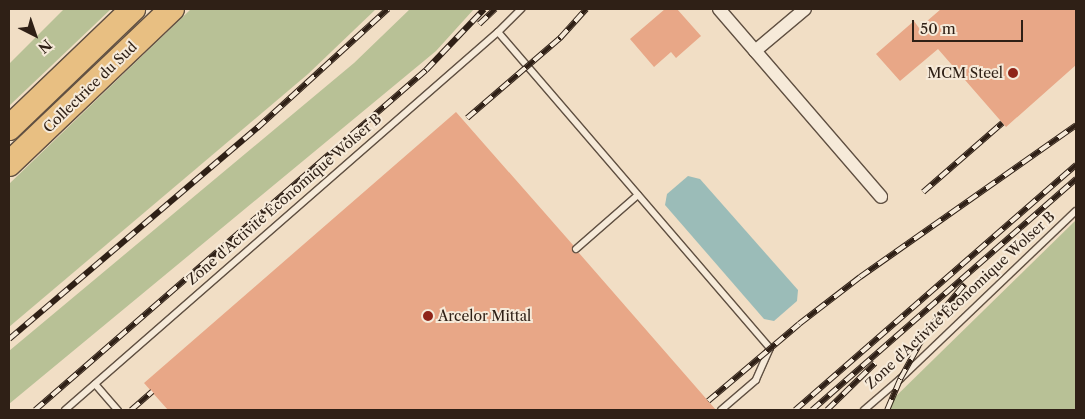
<!DOCTYPE html>
<html>
<head>
<meta charset="utf-8">
<style>
	body { margin:0 }
	#map { position:relative; width:1085px; height:419px; overflow:hidden; background:#f1dec5; font-family:"Libre Caslon Text",serif }
	div>[style] { position:absolute }
	.green>* { inset:0; background:#b8c196 }
	.water>* { inset:0; background:#9bbcb8 }
	.building>* { inset:0; background:#e8a787 }
	.roads { filter:drop-shadow(1px 0 #605042) drop-shadow(-1px 0 #605042) drop-shadow(0 1px #605042) drop-shadow(0 -1px #605042) }
	.service>* { height:6px; margin:-3px; padding:0 3px; transform-origin:3px; border-radius:3px; background:#f6ead9 }
	.minor>* { height:12px; margin:-6px; padding:0 6px; transform-origin:6px; border-radius:6px; background:#f6ead9 }
	.motorway>* { height:24px; margin:-12px; padding:0 12px; transform-origin:12px; border-radius:12px; background:#e8bf82 }
	.rail>* { height:5.5px; margin-top:-2.75px; transform-origin:0; background:repeating-linear-gradient(90deg,#f6ead9 0 11px,#2f2016 0 22px); box-sizing:border-box; border-block:1px solid #2f2016 }
	.dots>* { width:14px; height:14px; translate:-50% -50%; box-sizing:border-box; border:2px solid #f6ead9; border-radius:50% }
	span { translate:-50% -50%; white-space:nowrap; text-align:center; line-height:1.15; -webkit-text-stroke:4px #f6ead9; paint-order:stroke }
	.poi-label { font-size:14px; color:#2f2016 }
	.right { translate:-100% -50%; text-align:right }
	.left { translate:0 -50%; text-align:left }
	.street-label { font-size:14px; color:#2f2016 }
	.frame { position:absolute; inset:0; border:10px solid #2f2016; pointer-events:none }
	.north { position:absolute; left:10px; top:10px; width:50px; height:50px; -webkit-text-stroke:4px #f6ead9; paint-order:stroke; rotate:139deg; font-size:14px; font-weight:700; line-height:20px; text-align:center; color:#2f2016 }
	.north::after { content:''; display:block; margin:auto; width:18px; height:22px; background:#2f2016; clip-path:polygon(50% 0,100% 100%,50% 72%,0 100%) }
	.scale { position:absolute; left:912px; top:20px; width:111px; height:22px; box-sizing:border-box; border:2px solid #2f2016; border-top:0; padding-left:6px; font-size:15px; line-height:18px; white-space:nowrap; color:#2f2016; -webkit-text-stroke:4px #f6ead9; paint-order:stroke }
</style>
</head>
<body>
<div id="map">
	<div class="green">
		<i style="clip-path:polygon(64px 9px,111px 9px,9px 106px,9px 64px)"></i>
		<i style="clip-path:polygon(191px 9px,376px 9px,308px 74px,9px 327px,9px 184px)"></i>
		<i style="clip-path:polygon(410px 9px,474px 9px,436px 51px,9px 404px,9px 351px,354px 63px)"></i>
		<i style="clip-path:polygon(1076px 220px,1076px 410px,890px 410px,891px 401px)"></i>
	</div>
	<div class="water">
		<i style="clip-path:polygon(688px 176px,700px 179px,798px 290px,797px 301px,774px 321px,764px 319px,665px 205px,667px 194px)"></i>
	</div>
	<div class="building">
		<i style="clip-path:polygon(665px 9px,677px 9px,701px 36px,676px 58px,671px 52px,654px 67px,630px 39px)"></i>
		<i style="clip-path:polygon(941px 9px,1076px 9px,1076px 65px,1006px 127px,938px 49px,900px 81px,876px 54px,914px 21px,919px 28px)"></i>
		<i style="clip-path:polygon(456px 112px,573px 245px,573px 253px,579px 253px,716px 410px,168px 410px,144px 383px)"></i>
	</div>
	<div class="roads">
		<div class="service">
			<i style="left:498px;top:32px;width:417px;rotate:49.3deg"></i>
			<i style="left:770px;top:348px;width:35px;rotate:114deg"></i>
			<i style="left:756px;top:380px;width:46px;rotate:139.4deg"></i>
			<i style="left:576px;top:249px;width:82px;rotate:-41.1deg"></i>
			<i style="left:95px;top:384px;width:35px;rotate:49deg"></i>
			<i style="left:65px;top:410px;width:575px;rotate:-41.12deg"></i>
			<i style="left:498px;top:32px;width:33px;rotate:-45deg"></i>
			<i style="left:864px;top:410px;width:48px;rotate:-40.7deg"></i>
			<i style="left:900px;top:379px;width:243px;rotate:-43.7deg"></i>
		</div>
		<div class="minor">
			<i style="left:719px;top:9px;width:248px;rotate:49.2deg"></i>
			<i style="left:755px;top:51px;width:65px;rotate:-40deg"></i>
		</div>
		<div class="motorway">
			<i style="left:9px;top:128px;width:172px;rotate:-43.8deg"></i>
			<i style="left:9px;top:164px;width:225px;rotate:-43.6deg"></i>
		</div>
	</div>
	<div class="rail">
		<i style="left:479px;top:24px;width:22px;rotate:-43deg"></i>
		<i style="left:467px;top:118px;width:123px;rotate:-40.7deg"></i>
		<i style="left:560px;top:38px;width:39px;rotate:-48deg"></i>
		<i style="left:923px;top:192px;width:105px;rotate:-41.1deg"></i>
		<i style="left:9px;top:339px;width:326px;rotate:-40.4deg"></i>
		<i style="left:257px;top:128px;width:177px;rotate:-42.3deg"></i>
		<i style="left:708px;top:401px;width:119px;rotate:-40.2deg"></i>
		<i style="left:799px;top:324px;width:77px;rotate:-37.6deg"></i>
		<i style="left:860px;top:277px;width:264px;rotate:-35.1deg"></i>
		<i style="left:35px;top:410px;width:518px;rotate:-41.01deg"></i>
		<i style="left:426px;top:70px;width:84px;rotate:-46.4deg"></i>
		<i style="left:131px;top:410px;width:28px;rotate:-41deg"></i>
		<i style="left:795px;top:410px;width:373px;rotate:-41.1deg"></i>
		<i style="left:812px;top:410px;width:351px;rotate:-41.2deg"></i>
		<i style="left:827px;top:410px;width:67px;rotate:-44.4deg"></i>
		<i style="left:887px;top:410px;width:34px;rotate:-67deg"></i>
		<i style="left:900px;top:379px;width:38px;rotate:-61deg"></i>
		<i style="left:918px;top:346px;width:42px;rotate:-55.6deg"></i>
		<i style="left:942px;top:311px;width:35px;rotate:-50deg"></i>
	</div>
	<div class="dots">
		<i style="left:1013px;top:73px;background:#8f2418"></i>
		<i style="left:428px;top:316px;background:#8f2418"></i>
	</div>
	<div class="poi-label">
		<span class="right" style="left:1003px;top:73px">MCM Steel</span>
		<span class="left" style="left:438px;top:316px">Arcelor Mittal</span>
	</div>
	<div class="street-label">
		<span style="left:90px;top:87px;rotate:-44deg">Collectrice du Sud</span>
		<span style="left:284px;top:199px;rotate:-41deg">Zone d'Activité Économique Wolser B</span>
		<span style="left:960px;top:300px;rotate:-43deg">Zone d'Activité Économique Wolser B</span>
	</div>
	<div class="frame"></div>
	<div class="north">N</div>
	<div class="scale">50 m</div>
</div>
</body>
</html>
